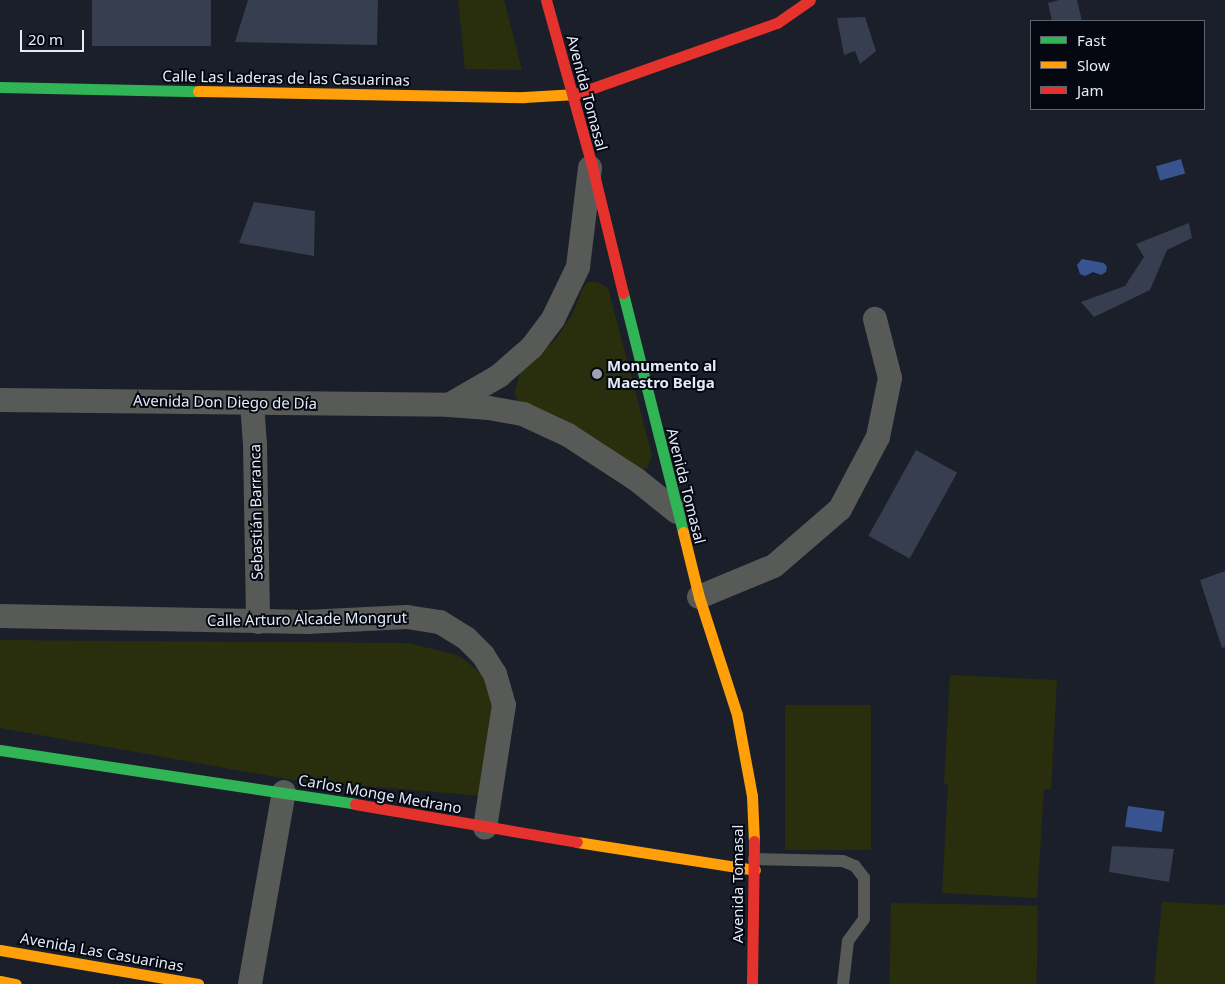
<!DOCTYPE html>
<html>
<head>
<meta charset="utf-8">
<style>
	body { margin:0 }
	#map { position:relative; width:1225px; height:984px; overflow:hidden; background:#1a1f2a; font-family:"Noto Sans",sans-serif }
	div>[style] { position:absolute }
	.green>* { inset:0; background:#292f0d; transform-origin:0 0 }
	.water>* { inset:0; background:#37548e; transform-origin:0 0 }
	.building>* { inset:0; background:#373e4f; transform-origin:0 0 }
	.lane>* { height:12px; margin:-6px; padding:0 6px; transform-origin:6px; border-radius:6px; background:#585a58 }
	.street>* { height:24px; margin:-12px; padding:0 12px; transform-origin:12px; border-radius:12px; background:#585a58 }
	.fast>* { height:11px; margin:-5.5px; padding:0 5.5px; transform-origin:5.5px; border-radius:5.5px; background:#30b455 }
	.slow>* { height:11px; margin:-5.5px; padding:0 5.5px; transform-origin:5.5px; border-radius:5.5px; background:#ff9f0a }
	.jam>* { height:11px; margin:-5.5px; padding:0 5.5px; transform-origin:5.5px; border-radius:5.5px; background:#e5322d }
	.dots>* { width:14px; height:14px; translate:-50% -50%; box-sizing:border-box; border:2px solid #050810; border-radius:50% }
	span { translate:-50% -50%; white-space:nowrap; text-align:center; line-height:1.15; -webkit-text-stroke:4px #050810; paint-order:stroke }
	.street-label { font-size:15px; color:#e3ebf9 }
	.poi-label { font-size:15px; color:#e3ebf9; font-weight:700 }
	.left { translate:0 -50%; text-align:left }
	.legend { position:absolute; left:1030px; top:20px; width:175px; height:90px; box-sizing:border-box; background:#050810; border:1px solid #5e636d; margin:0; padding:6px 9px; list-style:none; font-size:15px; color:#e3ebf9 }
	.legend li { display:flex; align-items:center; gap:10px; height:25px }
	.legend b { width:25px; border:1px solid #5e636d }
	.scale { position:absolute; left:20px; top:30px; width:64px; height:22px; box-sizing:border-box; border:2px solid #e3ebf9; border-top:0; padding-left:6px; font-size:15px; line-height:18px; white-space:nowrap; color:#e3ebf9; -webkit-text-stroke:4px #050810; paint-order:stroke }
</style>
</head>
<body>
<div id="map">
	<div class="green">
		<i style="clip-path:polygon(458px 0,504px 0,522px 70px,465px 69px)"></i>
		<i style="clip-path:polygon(588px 282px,597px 282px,608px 288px,652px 455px,648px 467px,640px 471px,520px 403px,514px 394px,520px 373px,556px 339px,572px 315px,583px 288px)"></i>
		<i style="clip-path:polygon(0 640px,408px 643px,458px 655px,485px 676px,495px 705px,483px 796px,293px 780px,0 728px)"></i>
		<i style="clip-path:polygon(950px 675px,1057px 680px,1051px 789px,1044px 789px,1037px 898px,942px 893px,948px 784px,944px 784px)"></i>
		<i style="left:785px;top:705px;width:86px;height:145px"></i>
		<i style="clip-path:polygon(1162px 902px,1225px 905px,1225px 984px,1154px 984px)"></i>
		<i style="left:891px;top:903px;width:147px;height:81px;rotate:1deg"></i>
	</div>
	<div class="water">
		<i style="left:1181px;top:159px;width:15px;height:26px;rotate:74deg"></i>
		<i style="clip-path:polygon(1082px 259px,1104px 263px,1107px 267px,1106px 272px,1101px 275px,1093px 272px,1085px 276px,1080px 274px,1077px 265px)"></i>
		<i style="left:1128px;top:806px;width:37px;height:21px;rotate:8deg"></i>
	</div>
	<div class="building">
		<i style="left:92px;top:0;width:119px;height:46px"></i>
		<i style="clip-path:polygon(248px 0,378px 0,377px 45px,235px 42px)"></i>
		<i style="clip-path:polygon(1059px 0,1077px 0,1082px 21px,1052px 21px,1048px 3px)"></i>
		<i style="clip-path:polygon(865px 17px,876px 51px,860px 64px,855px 51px,844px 55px,837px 18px)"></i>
		<i style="clip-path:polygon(254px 202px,315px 211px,314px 256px,239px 243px)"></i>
		<i style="clip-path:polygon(1189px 223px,1192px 238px,1167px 250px,1150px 290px,1094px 317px,1081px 302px,1125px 286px,1144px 257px,1136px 244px)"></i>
		<i style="left:916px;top:450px;width:47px;height:98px;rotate:29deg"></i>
		<i style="clip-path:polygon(1225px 571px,1225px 647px,1222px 648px,1200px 580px)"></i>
		<i style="clip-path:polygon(1112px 846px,1174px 849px,1169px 882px,1109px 872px)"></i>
	</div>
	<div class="lane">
		<i style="left:754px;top:859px;width:89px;rotate:1.3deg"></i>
		<i style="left:843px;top:861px;width:13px;rotate:23deg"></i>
		<i style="left:855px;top:866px;width:15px;rotate:53deg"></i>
		<i style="left:864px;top:878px;width:41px;rotate:90deg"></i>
		<i style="left:864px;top:919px;width:27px;rotate:126deg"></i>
		<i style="left:848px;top:941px;width:43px;rotate:96.6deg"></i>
	</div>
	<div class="street">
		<i style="left:0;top:400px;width:449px;rotate:0.6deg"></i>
		<i style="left:449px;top:405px;width:40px;rotate:4.3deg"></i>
		<i style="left:489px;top:408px;width:35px;rotate:10deg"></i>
		<i style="left:523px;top:414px;width:50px;rotate:25deg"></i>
		<i style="left:568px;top:435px;width:82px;rotate:33.1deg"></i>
		<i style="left:637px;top:480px;width:51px;rotate:38.7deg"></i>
		<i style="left:252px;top:403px;width:42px;rotate:85.9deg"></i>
		<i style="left:255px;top:445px;width:177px;rotate:89deg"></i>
		<i style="left:449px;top:405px;width:58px;rotate:-30.1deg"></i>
		<i style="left:499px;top:376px;width:44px;rotate:-41.3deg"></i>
		<i style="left:532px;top:347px;width:35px;rotate:-53deg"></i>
		<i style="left:553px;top:319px;width:58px;rotate:-64.3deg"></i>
		<i style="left:578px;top:267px;width:100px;rotate:-83.1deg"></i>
		<i style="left:699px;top:597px;width:81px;rotate:-22.5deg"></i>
		<i style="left:774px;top:566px;width:87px;rotate:-40.8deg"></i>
		<i style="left:840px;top:509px;width:81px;rotate:-62.2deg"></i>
		<i style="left:878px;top:437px;width:60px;rotate:-78.5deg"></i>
		<i style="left:890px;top:378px;width:61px;rotate:-104.3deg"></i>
		<i style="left:0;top:616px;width:307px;rotate:1.1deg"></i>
		<i style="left:307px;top:622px;width:100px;rotate:-2.9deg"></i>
		<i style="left:407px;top:617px;width:33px;rotate:9deg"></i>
		<i style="left:440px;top:622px;width:31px;rotate:32deg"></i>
		<i style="left:466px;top:638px;width:24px;rotate:45deg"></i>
		<i style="left:483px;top:655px;width:22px;rotate:58deg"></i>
		<i style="left:495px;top:674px;width:32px;rotate:74deg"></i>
		<i style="left:504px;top:705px;width:124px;rotate:98.8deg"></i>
		<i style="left:250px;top:984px;width:195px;rotate:-80deg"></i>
	</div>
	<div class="fast">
		<i style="left:0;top:87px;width:198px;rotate:1.2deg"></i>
		<i style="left:623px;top:293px;width:246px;rotate:75.9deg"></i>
		<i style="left:0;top:750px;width:359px;rotate:8.6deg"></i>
	</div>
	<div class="slow">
		<i style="left:198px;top:91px;width:326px;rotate:1.1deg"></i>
		<i style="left:524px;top:97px;width:52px;rotate:-3.3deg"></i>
		<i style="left:683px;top:532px;width:67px;rotate:76.2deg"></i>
		<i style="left:699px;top:597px;width:124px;rotate:72.1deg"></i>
		<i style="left:737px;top:715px;width:82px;rotate:79.5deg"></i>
		<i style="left:752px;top:796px;width:45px;rotate:87.5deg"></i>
		<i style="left:577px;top:842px;width:180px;rotate:8.9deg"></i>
		<i style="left:0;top:950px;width:201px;rotate:9.7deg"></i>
		<i style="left:0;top:981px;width:16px;rotate:11deg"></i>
	</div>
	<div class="jam">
		<i style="left:546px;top:0;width:168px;rotate:74.5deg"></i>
		<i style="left:591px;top:162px;width:135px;rotate:76.3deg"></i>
		<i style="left:576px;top:94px;width:213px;rotate:-19.5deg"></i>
		<i style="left:777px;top:23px;width:40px;rotate:-34.9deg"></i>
		<i style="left:355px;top:804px;width:225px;rotate:9.7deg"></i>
		<i style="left:752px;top:984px;width:143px;rotate:-89.2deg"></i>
	</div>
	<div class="dots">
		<i style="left:597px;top:374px;background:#9da4b1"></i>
	</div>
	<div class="street-label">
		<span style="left:286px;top:78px;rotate:1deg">Calle Las Laderas de las Casuarinas</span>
		<span style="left:587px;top:93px;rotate:75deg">Avenida Tomasal</span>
		<span style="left:225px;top:402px;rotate:1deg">Avenida Don Diego de Día</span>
		<span style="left:686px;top:486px;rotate:76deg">Avenida Tomasal</span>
		<span style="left:256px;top:512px;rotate:-91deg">Sebastián Barranca</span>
		<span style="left:307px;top:619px;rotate:-1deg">Calle Arturo Alcade Mongrut</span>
		<span style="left:380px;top:794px;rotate:10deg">Carlos Monge Medrano</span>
		<span style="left:738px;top:884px;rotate:-90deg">Avenida Tomasal</span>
		<span style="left:102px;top:952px;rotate:10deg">Avenida Las Casuarinas</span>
	</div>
	<div class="poi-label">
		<span class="left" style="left:607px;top:374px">Monumento al<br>Maestro Belga</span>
	</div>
	<ul class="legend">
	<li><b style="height:6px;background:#30b455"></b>Fast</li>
	<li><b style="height:6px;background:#ff9f0a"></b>Slow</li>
	<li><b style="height:6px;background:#e5322d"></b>Jam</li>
	</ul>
	<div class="scale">20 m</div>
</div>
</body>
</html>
